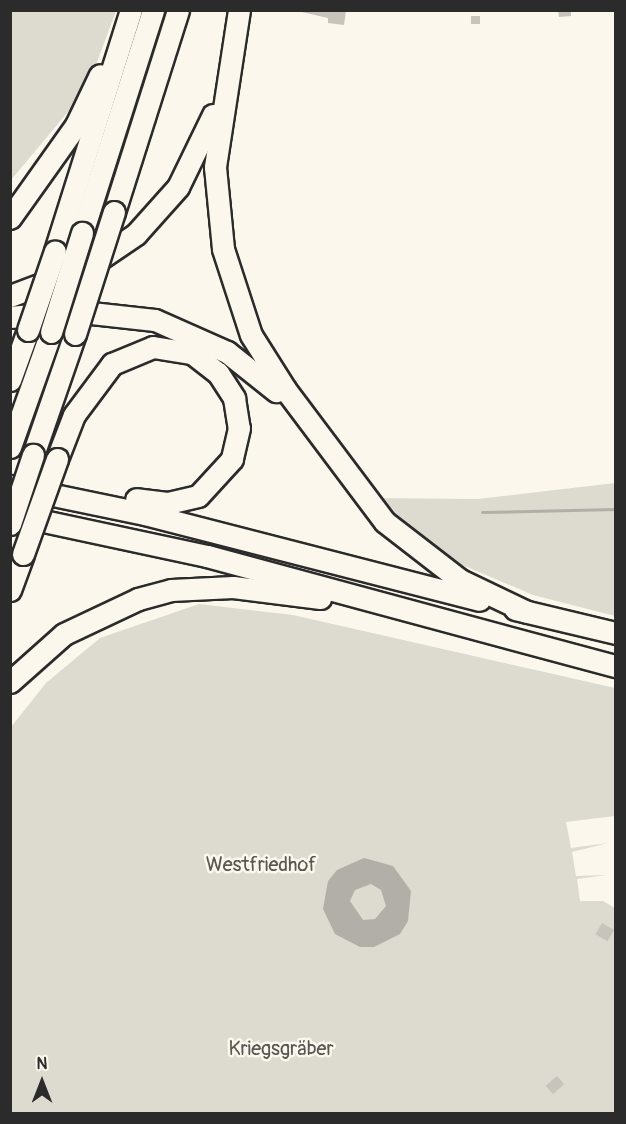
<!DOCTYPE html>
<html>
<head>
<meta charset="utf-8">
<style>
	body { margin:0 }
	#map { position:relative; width:626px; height:1124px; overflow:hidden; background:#fbf7ec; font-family:Pangolin,sans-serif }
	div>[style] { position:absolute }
	.green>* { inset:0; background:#dddad0 }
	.water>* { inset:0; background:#b1afa7 }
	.stream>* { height:3px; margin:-1.5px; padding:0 1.5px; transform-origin:1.5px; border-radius:1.5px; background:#b1afa7 }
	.building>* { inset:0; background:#c7c4bc; transform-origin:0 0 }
	.roads { filter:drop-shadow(2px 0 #2b2b2b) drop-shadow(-2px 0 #2b2b2b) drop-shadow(0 2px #2b2b2b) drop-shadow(0 -2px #2b2b2b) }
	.highway>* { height:21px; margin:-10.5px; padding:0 10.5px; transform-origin:10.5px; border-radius:10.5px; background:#fbf7ec }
	.bridges { filter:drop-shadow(2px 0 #2b2b2b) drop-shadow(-2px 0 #2b2b2b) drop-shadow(0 2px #2b2b2b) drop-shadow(0 -2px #2b2b2b) }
	.highway-bridge>* { height:21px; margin:-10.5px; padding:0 10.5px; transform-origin:10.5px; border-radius:10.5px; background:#fbf7ec }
	span { translate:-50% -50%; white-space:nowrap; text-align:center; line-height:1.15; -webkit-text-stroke:5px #fbf7ec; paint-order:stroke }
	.park-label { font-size:20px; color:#585754 }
	.frame { position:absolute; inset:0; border:12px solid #2b2b2b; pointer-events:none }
	.north { position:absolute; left:12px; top:1052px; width:60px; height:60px; -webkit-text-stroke:4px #fbf7ec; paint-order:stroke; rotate:0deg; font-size:16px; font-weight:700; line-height:24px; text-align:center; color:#2b2b2b }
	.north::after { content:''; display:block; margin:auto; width:21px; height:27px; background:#2b2b2b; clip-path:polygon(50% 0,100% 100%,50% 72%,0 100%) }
</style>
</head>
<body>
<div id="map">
	<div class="green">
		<i style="clip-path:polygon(11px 11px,116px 11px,87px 89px,11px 180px)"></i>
		<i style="clip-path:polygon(615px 483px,615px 616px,533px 595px,439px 555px,370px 498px,478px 499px)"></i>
		<i style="clip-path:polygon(199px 604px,293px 615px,615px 688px,615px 816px,566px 822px,571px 848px,608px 843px,572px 852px,576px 876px,607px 875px,577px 879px,580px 901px,603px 901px,615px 908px,615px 1113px,11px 1114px,11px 727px,46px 683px,100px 638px)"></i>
	</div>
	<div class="water">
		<i style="clip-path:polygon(evenodd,364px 858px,393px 866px,411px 891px,408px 921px,400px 934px,374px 947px,360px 947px,335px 934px,323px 909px,328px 881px,337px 870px,364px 858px,371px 884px,381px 890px,386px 906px,375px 919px,363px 920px,350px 901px,355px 890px,371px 884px)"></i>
	</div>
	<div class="stream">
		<i style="left:482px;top:512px;width:134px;rotate:-1.3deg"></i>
	</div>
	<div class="building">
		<i style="clip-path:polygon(293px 10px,346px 11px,344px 25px,328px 23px,328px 18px)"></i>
		<i style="clip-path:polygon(558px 10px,571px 10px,571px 16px,559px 17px)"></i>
		<i style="left:480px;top:16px;width:8px;height:9px;rotate:90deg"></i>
		<i style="left:602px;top:923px;width:14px;height:13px;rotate:30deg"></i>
		<i style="left:557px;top:1076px;width:11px;height:15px;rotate:49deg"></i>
	</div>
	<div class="roads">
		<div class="highway">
			<i style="left:239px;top:10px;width:159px;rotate:98.7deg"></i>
			<i style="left:215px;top:167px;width:82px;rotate:84.4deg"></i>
			<i style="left:223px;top:249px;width:90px;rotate:72deg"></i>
			<i style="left:251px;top:335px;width:64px;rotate:57.8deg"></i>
			<i style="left:285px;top:389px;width:166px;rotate:53.1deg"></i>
			<i style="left:385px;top:522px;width:95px;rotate:37.7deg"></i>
			<i style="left:460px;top:580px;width:74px;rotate:25.5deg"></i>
			<i style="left:114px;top:212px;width:212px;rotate:-72.4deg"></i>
			<i style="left:10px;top:218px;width:114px;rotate:-54.6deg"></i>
			<i style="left:76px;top:125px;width:55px;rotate:-64.4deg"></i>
			<i style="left:82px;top:233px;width:234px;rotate:-72.3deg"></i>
			<i style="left:55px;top:251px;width:253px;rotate:-72.5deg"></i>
			<i style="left:10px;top:296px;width:85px;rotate:-20.8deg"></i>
			<i style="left:89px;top:266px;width:57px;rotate:-34.2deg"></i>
			<i style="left:136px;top:234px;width:63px;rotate:-48.2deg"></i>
			<i style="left:178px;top:187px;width:80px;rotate:-64.1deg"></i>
			<i style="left:10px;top:317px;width:63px;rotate:-5.4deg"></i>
			<i style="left:73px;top:311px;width:82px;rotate:6.3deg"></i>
			<i style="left:155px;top:320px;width:79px;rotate:24deg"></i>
			<i style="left:227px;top:352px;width:63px;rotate:38.5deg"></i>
			<i style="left:10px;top:380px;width:53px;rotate:-70.2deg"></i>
			<i style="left:10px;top:447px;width:122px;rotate:-70.4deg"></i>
			<i style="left:33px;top:455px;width:128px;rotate:-70.9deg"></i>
			<i style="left:57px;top:459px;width:47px;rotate:-68.9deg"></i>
			<i style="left:74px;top:415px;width:64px;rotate:-53.3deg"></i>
			<i style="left:112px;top:364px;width:44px;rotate:-22.5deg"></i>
			<i style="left:153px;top:347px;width:39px;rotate:9deg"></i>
			<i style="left:192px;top:353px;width:33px;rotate:38deg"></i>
			<i style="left:218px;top:373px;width:30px;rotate:57deg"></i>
			<i style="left:234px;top:398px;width:30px;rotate:81deg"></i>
			<i style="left:239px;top:428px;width:32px;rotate:103deg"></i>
			<i style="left:232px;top:459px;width:50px;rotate:132.6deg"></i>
			<i style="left:198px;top:496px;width:32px;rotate:167deg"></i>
			<i style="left:167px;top:503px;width:31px;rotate:-173deg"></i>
			<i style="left:10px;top:486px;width:138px;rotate:11.7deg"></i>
			<i style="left:145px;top:514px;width:345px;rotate:14.4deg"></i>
			<i style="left:20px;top:516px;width:191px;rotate:12.1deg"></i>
			<i style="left:207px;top:556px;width:424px;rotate:15.1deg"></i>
			<i style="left:10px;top:590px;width:38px;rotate:-70deg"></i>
			<i style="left:515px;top:609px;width:104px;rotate:13.4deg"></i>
			<i style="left:10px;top:682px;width:72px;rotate:-41.6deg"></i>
			<i style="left:64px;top:634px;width:82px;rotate:-25.3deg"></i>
			<i style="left:138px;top:599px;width:34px;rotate:-15deg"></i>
			<i style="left:171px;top:590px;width:62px;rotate:-2.8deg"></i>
			<i style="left:233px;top:587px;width:88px;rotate:7.2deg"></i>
		</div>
	</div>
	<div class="bridges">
		<div class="highway-bridge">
			<i style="left:28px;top:330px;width:83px;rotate:-71.1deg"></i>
			<i style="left:51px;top:332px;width:104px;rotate:-72.6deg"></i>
			<i style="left:75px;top:334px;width:128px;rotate:-72.3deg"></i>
			<i style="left:10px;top:524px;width:73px;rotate:-71.6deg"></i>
			<i style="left:23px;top:554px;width:101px;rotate:-70.3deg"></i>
		</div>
	</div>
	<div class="park-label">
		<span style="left:261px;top:864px">Westfriedhof</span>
		<span style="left:281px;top:1048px">Kriegsgräber</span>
	</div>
	<div class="frame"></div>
	<div class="north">N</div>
</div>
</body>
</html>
